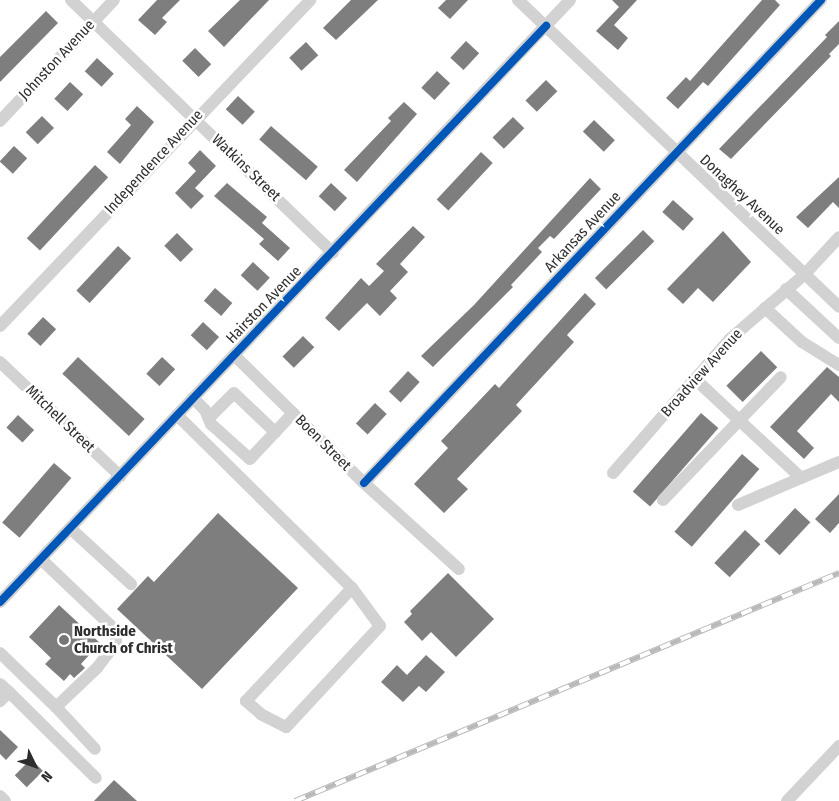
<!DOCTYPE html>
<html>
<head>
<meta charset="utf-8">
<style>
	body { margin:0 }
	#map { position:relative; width:839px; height:801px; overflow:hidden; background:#fff; font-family:"Fira Sans Condensed",sans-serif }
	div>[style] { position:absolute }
	.building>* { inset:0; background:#7e7e7e; transform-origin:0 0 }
	.minor>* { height:12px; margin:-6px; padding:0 6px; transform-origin:6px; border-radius:6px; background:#d2d2d2 }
	.rail>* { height:5.5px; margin-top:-2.75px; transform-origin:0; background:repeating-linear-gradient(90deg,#fff 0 11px,#b9b9b9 0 22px); box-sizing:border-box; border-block:1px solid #b9b9b9 }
	.cycleway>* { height:8px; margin:-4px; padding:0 4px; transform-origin:4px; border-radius:4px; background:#0057b8 }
	.dots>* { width:14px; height:14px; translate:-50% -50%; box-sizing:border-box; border:2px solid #fff; border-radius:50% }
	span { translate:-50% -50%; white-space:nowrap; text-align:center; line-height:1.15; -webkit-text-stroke:5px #fff; paint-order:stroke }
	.street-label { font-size:15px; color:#2d2d2d }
	.poi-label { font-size:15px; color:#2d2d2d; font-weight:700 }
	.left { translate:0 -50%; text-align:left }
	.north { position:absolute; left:10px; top:741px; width:50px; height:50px; -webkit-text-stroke:4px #fff; paint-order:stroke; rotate:132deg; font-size:14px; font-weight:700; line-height:20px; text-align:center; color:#2d2d2d }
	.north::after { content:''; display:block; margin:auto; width:18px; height:22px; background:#2d2d2d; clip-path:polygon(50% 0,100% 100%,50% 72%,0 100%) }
</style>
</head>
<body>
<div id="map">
	<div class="building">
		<i style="clip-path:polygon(157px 0,180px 0,162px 18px,167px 22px,155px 35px,138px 20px)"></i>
		<i style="clip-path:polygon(240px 0,269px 0,224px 47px,208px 31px)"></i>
		<i style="clip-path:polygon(351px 0,378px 0,336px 40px,323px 28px)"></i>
		<i style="clip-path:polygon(446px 0,468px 0,450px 19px,438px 8px)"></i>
		<i style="clip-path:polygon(612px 0,637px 0,614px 25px,628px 38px,618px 50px,596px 31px,619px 7px)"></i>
		<i style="clip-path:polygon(762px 0,775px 0,780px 5px,708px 86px,703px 82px,678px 109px,666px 98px,686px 77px,690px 81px)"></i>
		<i style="clip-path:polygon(46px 11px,58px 23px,0 82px,0 57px)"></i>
		<i style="clip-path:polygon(839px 21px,839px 44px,829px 54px,831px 56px,731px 159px,719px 149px,827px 37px,825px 35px)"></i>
		<i style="left:466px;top:41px;width:18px;height:23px;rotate:43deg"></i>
		<i style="left:306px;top:42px;width:18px;height:23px;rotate:47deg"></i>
		<i style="left:195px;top:48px;width:23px;height:18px;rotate:45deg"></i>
		<i style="left:97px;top:58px;width:23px;height:18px;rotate:43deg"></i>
		<i style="left:437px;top:71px;width:18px;height:23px;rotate:43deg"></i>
		<i style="left:546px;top:80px;width:16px;height:29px;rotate:45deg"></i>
		<i style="left:70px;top:82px;width:18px;height:23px;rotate:43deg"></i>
		<i style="left:238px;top:96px;width:23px;height:18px;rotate:43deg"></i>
		<i style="clip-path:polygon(404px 102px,417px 114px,357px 182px,344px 170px,391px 121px,388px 118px)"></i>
		<i style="clip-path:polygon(137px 106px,154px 122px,120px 164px,107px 152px,131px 125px,125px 119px)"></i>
		<i style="left:42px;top:116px;width:17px;height:23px;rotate:45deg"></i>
		<i style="left:513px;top:117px;width:16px;height:29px;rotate:45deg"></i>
		<i style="left:594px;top:120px;width:29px;height:16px;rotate:44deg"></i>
		<i style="left:271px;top:126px;width:62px;height:18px;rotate:41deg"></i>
		<i style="left:14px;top:146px;width:18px;height:21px;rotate:43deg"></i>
		<i style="clip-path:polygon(200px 150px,216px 166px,195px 188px,204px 196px,191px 209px,175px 193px,196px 171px,188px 163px)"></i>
		<i style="left:481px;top:152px;width:16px;height:65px;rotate:43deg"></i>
		<i style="left:95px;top:165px;width:18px;height:100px;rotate:43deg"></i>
		<i style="clip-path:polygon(839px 177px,839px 208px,833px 202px,808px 228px,796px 217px)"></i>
		<i style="clip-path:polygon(590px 178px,601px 189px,554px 239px,550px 236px,538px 248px,542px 252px,511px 285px,513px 287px,433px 367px,421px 356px,474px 305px)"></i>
		<i style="clip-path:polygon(227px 183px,267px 217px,262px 223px,290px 248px,278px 261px,259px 244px,264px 239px,214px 196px)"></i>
		<i style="left:331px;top:183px;width:22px;height:18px;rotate:43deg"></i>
		<i style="left:673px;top:200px;width:28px;height:16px;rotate:42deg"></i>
		<i style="clip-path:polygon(413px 226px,425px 237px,400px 264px,408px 272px,390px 291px,397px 298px,380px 316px,367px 303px,339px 331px,325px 318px,361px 278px,369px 286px,384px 271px,376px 264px)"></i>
		<i style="left:643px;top:230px;width:16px;height:68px;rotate:45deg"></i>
		<i style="clip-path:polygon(723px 231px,751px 262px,713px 302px,698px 288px,683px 304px,667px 289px)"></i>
		<i style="left:177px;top:233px;width:23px;height:18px;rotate:45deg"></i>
		<i style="left:118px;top:246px;width:18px;height:61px;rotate:43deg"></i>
		<i style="left:253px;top:262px;width:23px;height:18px;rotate:43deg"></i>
		<i style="left:215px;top:288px;width:23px;height:17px;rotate:41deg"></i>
		<i style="clip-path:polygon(585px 293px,596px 304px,567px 335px,574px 342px,516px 405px,522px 411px,457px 479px,468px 489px,444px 513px,414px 484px,448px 448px,441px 441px,495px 384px,499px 388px)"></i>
		<i style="left:43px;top:317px;width:18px;height:23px;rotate:43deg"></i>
		<i style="left:203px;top:322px;width:22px;height:18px;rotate:43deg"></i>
		<i style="left:303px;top:336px;width:16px;height:29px;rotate:45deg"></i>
		<i style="left:761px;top:351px;width:23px;height:49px;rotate:45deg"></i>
		<i style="left:78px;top:357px;width:91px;height:23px;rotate:43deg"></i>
		<i style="left:162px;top:357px;width:18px;height:23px;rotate:43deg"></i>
		<i style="clip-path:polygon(827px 367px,839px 377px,839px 402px,831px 394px,797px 431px,814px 448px,804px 459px,770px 427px)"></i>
		<i style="left:408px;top:371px;width:16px;height:28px;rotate:43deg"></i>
		<i style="left:375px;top:403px;width:16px;height:28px;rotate:43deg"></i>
		<i style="left:701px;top:413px;width:23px;height:104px;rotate:41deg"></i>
		<i style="left:18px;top:415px;width:22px;height:17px;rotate:43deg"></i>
		<i style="left:742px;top:454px;width:23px;height:103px;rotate:41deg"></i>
		<i style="left:54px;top:463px;width:23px;height:79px;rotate:41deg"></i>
		<i style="clip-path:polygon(839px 494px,839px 523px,830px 533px,815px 519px)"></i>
		<i style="left:795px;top:508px;width:21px;height:45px;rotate:43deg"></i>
		<i style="clip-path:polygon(218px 513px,298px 588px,202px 689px,117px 609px,148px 576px,154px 582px)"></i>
		<i style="left:745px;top:530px;width:21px;height:45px;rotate:43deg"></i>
		<i style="clip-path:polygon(448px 573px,494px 619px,456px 657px,431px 632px,422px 641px,404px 622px,412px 614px,410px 611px)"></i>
		<i style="clip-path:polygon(59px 605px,100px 643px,81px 664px,85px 668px,74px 678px,70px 674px,64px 681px,45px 664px,51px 658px,29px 637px)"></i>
		<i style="clip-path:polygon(426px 655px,445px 672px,426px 692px,419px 686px,403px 702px,381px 682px,397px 665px,407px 675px)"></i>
		<i style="clip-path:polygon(0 730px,18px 747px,6px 760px,0 754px)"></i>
		<i style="left:31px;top:759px;width:17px;height:23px;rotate:45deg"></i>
		<i style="clip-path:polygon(114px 780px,137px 801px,94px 801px)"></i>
	</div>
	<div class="minor">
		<i style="left:71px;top:0;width:364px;rotate:44deg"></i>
		<i style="left:518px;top:0;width:444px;rotate:43.7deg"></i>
		<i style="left:0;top:121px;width:166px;rotate:-46.7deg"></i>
		<i style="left:786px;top:289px;width:72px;rotate:42.8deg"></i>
		<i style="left:765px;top:308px;width:50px;rotate:42.6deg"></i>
		<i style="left:802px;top:342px;width:44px;rotate:31.9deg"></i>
		<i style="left:0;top:326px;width:450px;rotate:-46.4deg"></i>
		<i style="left:234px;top:355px;width:182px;rotate:44.6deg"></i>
		<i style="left:364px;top:483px;width:128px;rotate:42.2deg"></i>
		<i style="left:0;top:362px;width:166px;rotate:43.5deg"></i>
		<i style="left:695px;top:379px;width:145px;rotate:43deg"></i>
		<i style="left:801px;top:478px;width:41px;rotate:-22.8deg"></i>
		<i style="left:193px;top:398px;width:17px;rotate:45deg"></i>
		<i style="left:205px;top:410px;width:15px;rotate:67deg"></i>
		<i style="left:211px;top:424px;width:52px;rotate:41.9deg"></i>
		<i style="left:250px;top:459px;width:63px;rotate:-46.9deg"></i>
		<i style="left:177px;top:415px;width:246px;rotate:44.7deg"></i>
		<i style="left:352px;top:588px;width:47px;rotate:53.6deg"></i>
		<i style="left:380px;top:626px;width:138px;rotate:132.9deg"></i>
		<i style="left:286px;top:727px;width:28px;rotate:-153deg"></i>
		<i style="left:261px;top:714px;width:20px;rotate:-139deg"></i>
		<i style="left:246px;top:701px;width:155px;rotate:-46.8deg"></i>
		<i style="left:209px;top:418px;width:35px;rotate:-45deg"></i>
		<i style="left:234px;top:393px;width:57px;rotate:43.6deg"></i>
		<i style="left:613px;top:473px;width:178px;rotate:-48.9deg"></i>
		<i style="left:730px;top:339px;width:99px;rotate:-40.9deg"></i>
		<i style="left:805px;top:274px;width:50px;rotate:-47.4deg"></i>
		<i style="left:364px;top:483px;width:665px;rotate:-46.58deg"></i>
		<i style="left:663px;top:500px;width:170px;rotate:-46.2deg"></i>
		<i style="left:738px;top:505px;width:69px;rotate:-23.2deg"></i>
		<i style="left:70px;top:528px;width:83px;rotate:42.6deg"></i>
		<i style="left:0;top:602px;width:829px;rotate:-46.56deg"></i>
		<i style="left:0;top:653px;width:78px;rotate:44deg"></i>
		<i style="left:56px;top:707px;width:57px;rotate:-43.6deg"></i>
		<i style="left:97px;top:668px;width:31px;rotate:-53deg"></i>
		<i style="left:116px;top:643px;width:8px;rotate:-90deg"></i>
		<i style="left:116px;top:635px;width:12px;rotate:-121deg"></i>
		<i style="left:110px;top:625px;width:95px;rotate:-136.3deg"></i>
		<i style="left:0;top:684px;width:12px;rotate:42deg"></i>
		<i style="left:9px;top:692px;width:13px;rotate:135deg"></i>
		<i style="left:9px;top:692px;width:122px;rotate:44.7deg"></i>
		<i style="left:56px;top:707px;width:57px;rotate:47.1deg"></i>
		<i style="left:0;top:796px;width:7px;rotate:45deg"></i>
		<i style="left:787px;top:801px;width:76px;rotate:-46.6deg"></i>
	</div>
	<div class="rail">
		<i style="left:295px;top:801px;width:590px;rotate:-22.74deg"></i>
	</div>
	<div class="cycleway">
		<i style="left:364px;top:483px;width:665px;rotate:-46.58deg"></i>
		<i style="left:0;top:602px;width:794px;rotate:-46.53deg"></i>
	</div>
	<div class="dots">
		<i style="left:64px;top:640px;background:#767676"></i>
	</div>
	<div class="street-label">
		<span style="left:57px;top:60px;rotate:-47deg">Johnston Avenue</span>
		<span style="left:154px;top:162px;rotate:-47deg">Independence Avenue</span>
		<span style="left:246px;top:168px;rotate:44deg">Watkins Street</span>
		<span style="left:742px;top:195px;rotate:43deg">Donaghey Avenue</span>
		<span style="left:583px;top:232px;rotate:-47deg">Arkansas Avenue</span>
		<span style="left:264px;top:305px;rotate:-46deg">Hairston Avenue</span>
		<span style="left:702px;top:373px;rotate:-48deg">Broadview Avenue</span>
		<span style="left:60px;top:419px;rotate:44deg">Mitchell Street</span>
		<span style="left:323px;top:443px;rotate:45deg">Boen Street</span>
	</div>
	<div class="poi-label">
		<span class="left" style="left:74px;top:640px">Northside<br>Church of Christ</span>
	</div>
	<div class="north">N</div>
</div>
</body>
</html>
